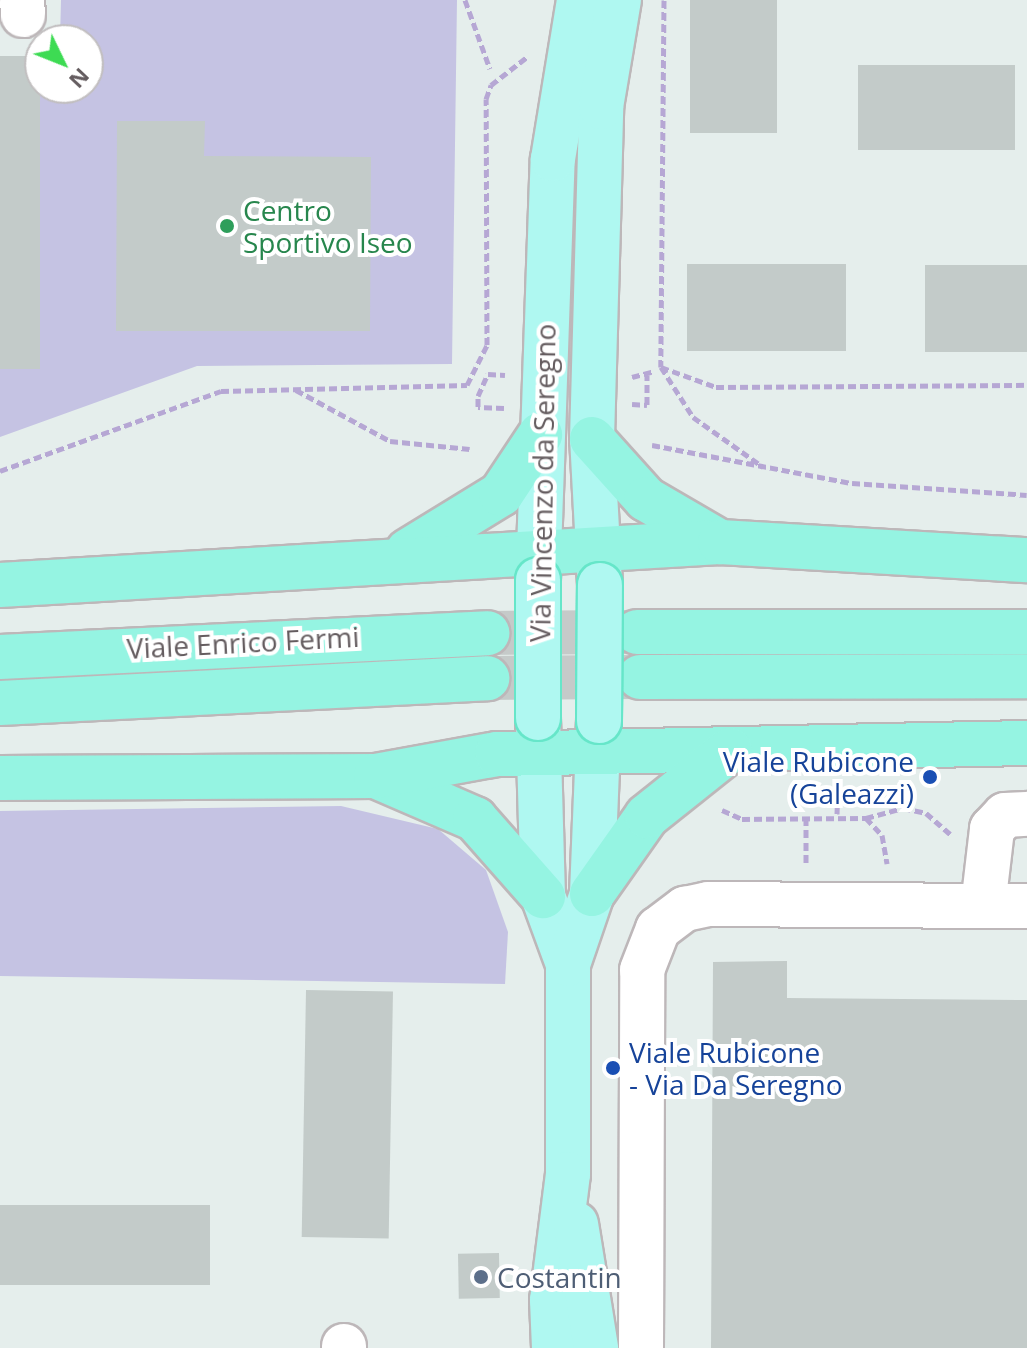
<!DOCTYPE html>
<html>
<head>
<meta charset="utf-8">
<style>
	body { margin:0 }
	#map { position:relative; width:1027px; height:1348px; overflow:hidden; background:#e5eeec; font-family:"Open Sans",sans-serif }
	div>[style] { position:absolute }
	.green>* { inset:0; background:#c5c3e3 }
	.building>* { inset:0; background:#c3cbc9; transform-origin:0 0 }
	.highway-tunnel>* { height:44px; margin-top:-22px; transform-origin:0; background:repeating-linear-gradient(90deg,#c5cac9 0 44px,transparent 0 66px) }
	.path>* { height:5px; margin-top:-2.5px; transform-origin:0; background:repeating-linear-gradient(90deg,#b6a7d4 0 8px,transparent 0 12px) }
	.roads { filter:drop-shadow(2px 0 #bdb7b9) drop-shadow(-2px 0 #bdb7b9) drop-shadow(0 2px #bdb7b9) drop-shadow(0 -2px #bdb7b9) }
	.minor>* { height:44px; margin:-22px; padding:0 22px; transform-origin:22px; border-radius:22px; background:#fff }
	.major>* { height:44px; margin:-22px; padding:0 22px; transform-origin:22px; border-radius:22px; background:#aff8f1 }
	.highway>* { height:44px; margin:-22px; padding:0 22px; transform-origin:22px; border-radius:22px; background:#95f4e2 }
	.bridges { filter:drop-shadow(2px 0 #66e6c9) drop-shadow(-2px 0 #66e6c9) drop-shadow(0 2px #66e6c9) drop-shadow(0 -2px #66e6c9) }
	.major-bridge>* { height:44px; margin:-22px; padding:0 22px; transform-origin:22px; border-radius:22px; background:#aff8f1 }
	.dots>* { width:22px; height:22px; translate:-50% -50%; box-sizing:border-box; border:4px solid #fff; border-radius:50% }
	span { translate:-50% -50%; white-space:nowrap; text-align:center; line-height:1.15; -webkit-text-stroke:8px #fff; paint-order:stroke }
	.leisure-label { font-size:28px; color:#27864d }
	.left { translate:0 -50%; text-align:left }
	.street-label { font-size:28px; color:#645c5f }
	.transit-label { font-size:28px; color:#164399 }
	.right { translate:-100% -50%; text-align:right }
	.service-label { font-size:28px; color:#4e5e75 }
	.north { position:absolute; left:24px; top:24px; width:80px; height:80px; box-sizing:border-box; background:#fff; border:2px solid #c1bebf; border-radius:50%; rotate:133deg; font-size:22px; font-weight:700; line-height:32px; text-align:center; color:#645c5f }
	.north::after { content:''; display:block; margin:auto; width:28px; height:36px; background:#3ddb53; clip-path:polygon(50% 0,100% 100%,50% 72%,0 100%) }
</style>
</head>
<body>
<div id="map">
	<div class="green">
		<i style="clip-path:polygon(61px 0,457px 0,452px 364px,197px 366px,0 437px,0 56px,40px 56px,40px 88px,88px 88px,88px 40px,60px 40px)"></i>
		<i style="clip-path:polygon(341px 806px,438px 829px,486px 870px,508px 932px,505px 984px,0 976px,0 811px)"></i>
	</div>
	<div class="building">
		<i style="left:690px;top:0;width:87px;height:133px"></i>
		<i style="left:0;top:56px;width:40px;height:313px"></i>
		<i style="left:858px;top:65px;width:157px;height:85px"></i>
		<i style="clip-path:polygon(117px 121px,205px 121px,204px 156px,371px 157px,370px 331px,116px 331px)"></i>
		<i style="left:687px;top:264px;width:159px;height:87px"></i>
		<i style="left:925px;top:265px;width:102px;height:87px"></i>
		<i style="clip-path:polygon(787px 961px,787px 998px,1027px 1000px,1027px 1348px,711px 1348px,713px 962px)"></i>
		<i style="left:306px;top:990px;width:87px;height:247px;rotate:1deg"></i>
		<i style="left:0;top:1205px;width:210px;height:80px"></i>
		<i style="left:499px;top:1253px;width:45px;height:41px;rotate:89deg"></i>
	</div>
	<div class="highway-tunnel">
		<i style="left:487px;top:633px;width:150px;rotate:-0.4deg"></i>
		<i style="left:487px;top:678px;width:149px;rotate:-0.4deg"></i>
	</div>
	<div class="path">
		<i style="left:465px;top:0;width:73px;rotate:70.1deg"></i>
		<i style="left:664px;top:0;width:367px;rotate:90.5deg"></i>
		<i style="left:661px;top:367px;width:59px;rotate:57.4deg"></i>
		<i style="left:693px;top:417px;width:86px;rotate:35.5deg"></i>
		<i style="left:661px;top:367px;width:59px;rotate:20deg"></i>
		<i style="left:716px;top:387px;width:311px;rotate:-0.4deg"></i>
		<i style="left:632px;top:377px;width:23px;rotate:-15deg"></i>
		<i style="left:296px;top:390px;width:107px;rotate:28.5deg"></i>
		<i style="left:390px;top:441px;width:80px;rotate:5.7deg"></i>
		<i style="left:632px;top:404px;width:15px;rotate:4deg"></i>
		<i style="left:647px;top:405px;width:30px;rotate:-90deg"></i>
		<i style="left:504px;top:408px;width:26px;rotate:-178deg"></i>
		<i style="left:478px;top:407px;width:11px;rotate:-90deg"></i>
		<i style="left:478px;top:396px;width:24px;rotate:-66deg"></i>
		<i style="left:488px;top:374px;width:17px;rotate:3deg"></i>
		<i style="left:652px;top:445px;width:204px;rotate:10.8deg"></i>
		<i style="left:852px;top:483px;width:175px;rotate:3.9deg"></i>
		<i style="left:0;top:471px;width:235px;rotate:-19.9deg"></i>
		<i style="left:221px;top:391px;width:246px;rotate:-1.4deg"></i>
		<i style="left:467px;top:385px;width:45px;rotate:-63.4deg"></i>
		<i style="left:487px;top:345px;width:246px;rotate:-90.2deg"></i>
		<i style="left:486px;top:99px;width:15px;rotate:-70deg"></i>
		<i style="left:491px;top:85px;width:46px;rotate:-37.9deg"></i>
		<i style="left:722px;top:810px;width:22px;rotate:24deg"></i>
		<i style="left:742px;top:819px;width:124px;rotate:-0.5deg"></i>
		<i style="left:866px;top:818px;width:38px;rotate:-15deg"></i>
		<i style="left:903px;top:808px;width:24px;rotate:12deg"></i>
		<i style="left:926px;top:813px;width:32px;rotate:41deg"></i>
		<i style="left:837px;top:814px;width:27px;rotate:-88deg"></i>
		<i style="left:806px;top:818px;width:45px;rotate:90deg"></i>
		<i style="left:866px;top:818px;width:23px;rotate:47deg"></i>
		<i style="left:882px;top:835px;width:29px;rotate:80deg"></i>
	</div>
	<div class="roads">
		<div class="minor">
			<i style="left:22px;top:0;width:15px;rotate:86deg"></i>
			<i style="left:983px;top:906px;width:78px;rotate:-83.3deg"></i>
			<i style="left:992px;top:829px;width:19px;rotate:-47deg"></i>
			<i style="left:1005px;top:815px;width:22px;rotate:-3deg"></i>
			<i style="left:344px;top:1348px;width:2px;rotate:-90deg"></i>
			<i style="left:641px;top:1348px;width:378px;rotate:-89.8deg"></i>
			<i style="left:642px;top:970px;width:44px;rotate:-68.7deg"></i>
			<i style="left:658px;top:929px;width:34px;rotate:-37deg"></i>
			<i style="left:685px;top:909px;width:24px;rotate:-12deg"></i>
			<i style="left:708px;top:904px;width:319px;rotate:0.4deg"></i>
		</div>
		<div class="major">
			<i style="left:538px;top:580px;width:421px;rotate:-88deg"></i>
			<i style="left:553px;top:159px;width:161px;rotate:-80.7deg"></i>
			<i style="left:600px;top:585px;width:146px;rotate:-93.1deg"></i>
			<i style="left:592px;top:439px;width:332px;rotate:-88.4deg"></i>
			<i style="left:601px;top:107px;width:109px;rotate:-80.5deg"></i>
			<i style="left:538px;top:718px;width:178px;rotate:88.4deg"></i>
			<i style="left:543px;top:896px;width:72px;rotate:69.8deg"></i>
			<i style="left:568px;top:964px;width:210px;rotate:90deg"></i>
			<i style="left:568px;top:1174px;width:127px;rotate:97.2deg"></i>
			<i style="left:552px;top:1300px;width:48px;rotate:87.6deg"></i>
			<i style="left:568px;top:964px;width:74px;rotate:-71.1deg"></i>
			<i style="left:592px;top:894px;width:173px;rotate:-87.7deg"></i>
			<i style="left:576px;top:1224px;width:126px;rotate:80.8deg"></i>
		</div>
		<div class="highway">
			<i style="left:592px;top:439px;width:81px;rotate:48deg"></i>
			<i style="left:646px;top:499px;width:86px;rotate:30.2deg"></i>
			<i style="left:408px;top:551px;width:109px;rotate:-31.5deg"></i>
			<i style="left:501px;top:494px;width:71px;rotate:-56.5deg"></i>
			<i style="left:0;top:585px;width:721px;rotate:-3.42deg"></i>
			<i style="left:720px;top:542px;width:308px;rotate:3.4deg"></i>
			<i style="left:637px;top:632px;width:390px"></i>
			<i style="left:0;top:657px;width:488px;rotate:-2.8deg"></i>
			<i style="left:640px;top:677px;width:387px;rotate:-0.1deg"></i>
			<i style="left:0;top:703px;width:488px;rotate:-2.9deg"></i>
			<i style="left:378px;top:777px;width:106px;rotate:23.4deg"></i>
			<i style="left:475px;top:819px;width:103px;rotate:48.6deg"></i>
			<i style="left:0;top:778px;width:376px;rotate:-0.3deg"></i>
			<i style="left:376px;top:776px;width:123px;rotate:-10.3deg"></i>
			<i style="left:497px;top:754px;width:530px;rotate:-1.19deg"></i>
			<i style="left:592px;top:894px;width:95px;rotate:-54.8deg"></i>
			<i style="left:647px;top:816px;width:106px;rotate:-38.5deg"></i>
		</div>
	</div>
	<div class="bridges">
		<div class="major-bridge">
			<i style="left:538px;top:580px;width:138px;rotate:90deg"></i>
			<i style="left:599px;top:721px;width:136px;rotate:-89.6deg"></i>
		</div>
	</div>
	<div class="dots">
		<i style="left:227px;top:226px;background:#2e9e5b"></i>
		<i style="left:930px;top:777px;background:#1a4fb4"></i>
		<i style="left:613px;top:1068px;background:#1a4fb4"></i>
		<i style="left:481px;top:1277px;background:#5c6f8a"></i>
	</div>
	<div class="leisure-label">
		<span class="left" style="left:243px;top:226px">Centro<br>Sportivo Iseo</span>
	</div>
	<div class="street-label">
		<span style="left:542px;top:483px;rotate:-89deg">Via Vincenzo da Seregno</span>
		<span style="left:243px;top:642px;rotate:-3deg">Viale Enrico Fermi</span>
	</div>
	<div class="transit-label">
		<span class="right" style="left:914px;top:777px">Viale Rubicone<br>(Galeazzi)</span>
		<span class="left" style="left:629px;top:1068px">Viale Rubicone<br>- Via Da Seregno</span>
	</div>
	<div class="service-label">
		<span class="left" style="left:497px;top:1277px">Costantin</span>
	</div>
	<div class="north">N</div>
</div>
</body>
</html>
